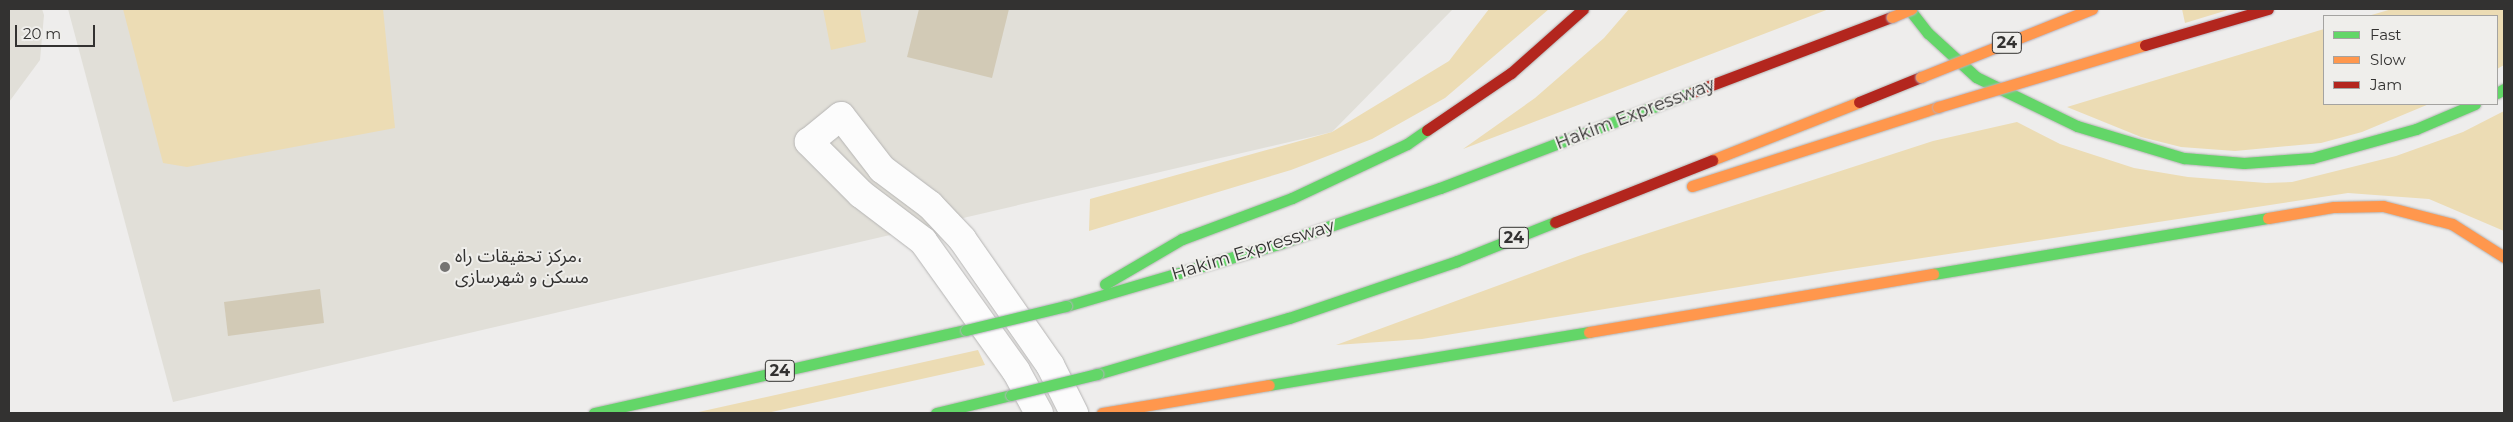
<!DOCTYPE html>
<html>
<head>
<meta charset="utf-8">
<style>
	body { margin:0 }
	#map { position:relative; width:2513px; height:422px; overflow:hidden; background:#eeedec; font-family:Montserrat,"Noto Sans Arabic",sans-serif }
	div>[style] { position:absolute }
	.built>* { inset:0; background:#e1dfd8 }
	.green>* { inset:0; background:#ecdcb4 }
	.building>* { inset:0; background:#d2cab6 }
	.roads { filter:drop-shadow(0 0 1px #b5b4b3) drop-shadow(0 0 1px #b5b4b3) }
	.street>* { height:28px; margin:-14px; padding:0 14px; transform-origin:14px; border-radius:14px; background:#fcfcfc }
	.fast>* { height:11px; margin:-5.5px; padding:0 5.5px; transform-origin:5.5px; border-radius:5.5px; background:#63d668 }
	.slow>* { height:11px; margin:-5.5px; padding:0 5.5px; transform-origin:5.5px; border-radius:5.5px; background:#ff974d }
	.jam>* { height:11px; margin:-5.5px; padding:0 5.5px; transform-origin:5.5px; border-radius:5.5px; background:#b3261e }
	.bridges { filter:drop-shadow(0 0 1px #b5b0bb) drop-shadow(0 0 1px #b5b0bb) }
	.fast-bridge>* { height:11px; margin:-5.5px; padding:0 5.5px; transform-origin:5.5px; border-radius:5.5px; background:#63d668 }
	.slow-bridge>* { height:11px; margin:-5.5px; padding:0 5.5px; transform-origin:5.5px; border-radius:5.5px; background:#ff974d }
	.jam-bridge>* { height:11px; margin:-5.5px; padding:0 5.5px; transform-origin:5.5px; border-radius:5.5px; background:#b3261e }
	.dots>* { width:14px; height:14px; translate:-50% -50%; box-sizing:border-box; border:2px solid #efeeeb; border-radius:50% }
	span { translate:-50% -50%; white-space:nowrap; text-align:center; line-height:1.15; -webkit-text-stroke:4px #efeeeb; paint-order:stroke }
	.shield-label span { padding:1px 4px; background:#efeeeb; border:1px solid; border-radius:4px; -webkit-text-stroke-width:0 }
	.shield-label { font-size:16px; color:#333231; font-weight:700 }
	.street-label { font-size:18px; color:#333231 }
	.poi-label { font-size:18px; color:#333231 }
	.left { translate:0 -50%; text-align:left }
	.frame { position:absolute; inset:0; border:10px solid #333231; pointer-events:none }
	.legend { position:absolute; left:2323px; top:15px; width:175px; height:90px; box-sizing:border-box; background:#efeeeb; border:1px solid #a4a3a1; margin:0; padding:6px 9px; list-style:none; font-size:15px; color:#333231 }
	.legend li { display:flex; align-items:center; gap:10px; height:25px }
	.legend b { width:25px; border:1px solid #a4a3a1 }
	.scale { position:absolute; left:15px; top:25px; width:80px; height:22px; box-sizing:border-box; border:2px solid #333231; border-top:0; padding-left:6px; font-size:15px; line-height:18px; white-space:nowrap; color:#333231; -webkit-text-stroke:4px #efeeeb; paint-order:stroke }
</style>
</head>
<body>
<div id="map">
	<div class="built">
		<div style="clip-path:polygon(9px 9px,42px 9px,44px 15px,40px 60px,9px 102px)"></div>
		<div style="clip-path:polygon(68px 9px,1453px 9px,1332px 132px,173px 402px)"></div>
	</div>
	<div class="green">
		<div style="clip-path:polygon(123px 9px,383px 9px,395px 128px,187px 167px,163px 163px)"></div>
		<div style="clip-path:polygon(823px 9px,860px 9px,866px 42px,831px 50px)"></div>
		<div style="clip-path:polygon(1489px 9px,1549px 9px,1445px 98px,1372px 139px,1291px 170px,1089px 231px,1090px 199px,1332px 132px,1449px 61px)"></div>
		<div style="clip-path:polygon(1629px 9px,1829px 9px,1463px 149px,1535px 98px,1604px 38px)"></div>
		<div style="clip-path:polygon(2182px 9px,2231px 9px,2185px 23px)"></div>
		<div style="clip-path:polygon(2392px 9px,2504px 9px,2504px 65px,2497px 69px,2497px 16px,2368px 16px)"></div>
		<div style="clip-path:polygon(2324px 29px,2324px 104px,2429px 104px,2362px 132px,2321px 143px,2235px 151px,2181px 147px,2141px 137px,2067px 107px)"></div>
		<div style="clip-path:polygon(2504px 111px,2504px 231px,2429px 199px,2348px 193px,1837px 271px,1422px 339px,1336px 345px,1581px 255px,1933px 141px,2017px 122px,2060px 144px,2134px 168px,2188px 177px,2266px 183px,2292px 182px,2396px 156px,2463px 132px)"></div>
		<div style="clip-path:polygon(978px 350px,985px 365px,767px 413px,694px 413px)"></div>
	</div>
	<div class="building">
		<div style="clip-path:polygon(919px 9px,1009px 9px,992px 78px,907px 57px)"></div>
		<div style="clip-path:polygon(320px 289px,324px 323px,228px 336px,224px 302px)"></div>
	</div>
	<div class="roads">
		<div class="street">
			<div style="left:1039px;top:413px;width:48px;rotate:-118.7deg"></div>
			<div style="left:1016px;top:371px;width:160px;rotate:-125.6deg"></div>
			<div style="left:923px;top:241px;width:78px;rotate:-142.8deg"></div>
			<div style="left:861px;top:194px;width:74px;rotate:-135deg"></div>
			<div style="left:809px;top:142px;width:41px;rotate:-39.1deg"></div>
			<div style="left:841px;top:116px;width:67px;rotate:52.3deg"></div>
			<div style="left:882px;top:169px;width:60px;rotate:36.9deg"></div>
			<div style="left:930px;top:205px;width:47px;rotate:46.7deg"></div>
			<div style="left:962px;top:239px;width:154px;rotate:55.1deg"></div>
			<div style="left:1050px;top:365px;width:54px;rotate:63.4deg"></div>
		</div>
		<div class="fast">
			<div style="left:1909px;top:9px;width:31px;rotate:52deg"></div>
			<div style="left:1928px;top:33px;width:65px;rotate:42.5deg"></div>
			<div style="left:1976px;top:77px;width:112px;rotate:25.9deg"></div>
			<div style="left:2077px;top:126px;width:112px;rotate:16.7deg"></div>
			<div style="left:2184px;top:158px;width:60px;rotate:4.8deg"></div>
			<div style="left:2244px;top:163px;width:68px;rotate:-4.2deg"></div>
			<div style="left:2312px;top:158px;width:108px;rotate:-15.6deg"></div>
			<div style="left:2416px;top:129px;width:64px;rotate:-23deg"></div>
			<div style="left:2497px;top:93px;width:8px;rotate:-30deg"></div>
			<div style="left:1933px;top:274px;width:340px;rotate:-9.5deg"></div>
			<div style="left:1105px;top:284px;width:89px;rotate:-30.3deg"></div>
			<div style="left:1182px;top:239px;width:117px;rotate:-20.4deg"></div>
			<div style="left:1292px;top:198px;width:127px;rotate:-25.2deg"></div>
			<div style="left:1407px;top:144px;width:24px;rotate:-35deg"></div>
			<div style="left:1066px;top:306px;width:224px;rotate:-16.3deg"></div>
			<div style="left:1281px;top:243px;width:168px;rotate:-19.1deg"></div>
			<div style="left:1440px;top:188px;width:271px;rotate:-20.8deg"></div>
			<div style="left:1097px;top:374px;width:200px;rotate:-16.3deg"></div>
			<div style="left:1289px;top:318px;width:177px;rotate:-18.7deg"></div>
			<div style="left:1457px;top:261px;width:105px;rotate:-21.7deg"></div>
			<div style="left:1269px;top:385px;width:324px;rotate:-9.4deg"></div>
			<div style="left:594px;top:413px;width:381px;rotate:-12.6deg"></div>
			<div style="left:936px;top:413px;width:77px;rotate:-13.5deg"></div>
		</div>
		<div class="slow">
			<div style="left:1712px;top:160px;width:158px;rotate:-21.5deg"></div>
			<div style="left:1692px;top:186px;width:258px;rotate:-17.8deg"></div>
			<div style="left:2268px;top:218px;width:67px;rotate:-9.5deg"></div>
			<div style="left:2334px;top:207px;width:49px;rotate:-1.2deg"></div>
			<div style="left:2383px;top:206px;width:71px;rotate:14.6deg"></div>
			<div style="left:2452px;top:224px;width:62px;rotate:32.4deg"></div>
			<div style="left:1589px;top:332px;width:349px;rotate:-9.6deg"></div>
			<div style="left:1102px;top:413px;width:169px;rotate:-9.5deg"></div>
		</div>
		<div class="jam">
			<div style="left:1693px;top:92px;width:213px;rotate:-20.7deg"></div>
			<div style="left:1859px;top:102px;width:67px;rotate:-22deg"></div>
			<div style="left:1427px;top:130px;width:102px;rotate:-34.2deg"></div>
			<div style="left:1511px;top:73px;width:96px;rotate:-41.6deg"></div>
			<div style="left:1555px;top:222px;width:169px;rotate:-21.5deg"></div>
		</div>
	</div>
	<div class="bridges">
		<div class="fast-bridge">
			<div style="left:966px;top:330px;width:103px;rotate:-13.5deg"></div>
			<div style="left:1011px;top:395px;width:89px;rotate:-13.7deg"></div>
		</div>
		<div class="slow-bridge">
			<div style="left:1892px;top:17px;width:21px;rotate:-23deg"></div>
			<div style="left:1921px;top:77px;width:184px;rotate:-21.7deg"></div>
			<div style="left:1938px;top:107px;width:216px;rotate:-16.7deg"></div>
		</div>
		<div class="jam-bridge">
			<div style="left:2145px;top:45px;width:128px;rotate:-16.3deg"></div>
		</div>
	</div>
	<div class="dots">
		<div style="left:445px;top:267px;background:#747372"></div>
	</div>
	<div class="shield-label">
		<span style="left:2007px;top:43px">24</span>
		<span style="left:1514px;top:238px">24</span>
		<span style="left:780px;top:371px">24</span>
	</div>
	<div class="street-label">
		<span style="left:1635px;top:114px;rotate:-21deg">Hakim Expressway</span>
		<span style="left:1253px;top:250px;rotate:-17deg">Hakim Expressway</span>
	</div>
	<div class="poi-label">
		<span class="left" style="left:455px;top:267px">مرکز تحقیقات راه،<br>مسکن و شهرسازی</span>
	</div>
	<div class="frame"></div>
	<ul class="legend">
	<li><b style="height:6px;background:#63d668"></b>Fast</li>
	<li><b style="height:6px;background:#ff974d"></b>Slow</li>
	<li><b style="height:6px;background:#b3261e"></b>Jam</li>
	</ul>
	<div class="scale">20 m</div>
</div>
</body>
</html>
